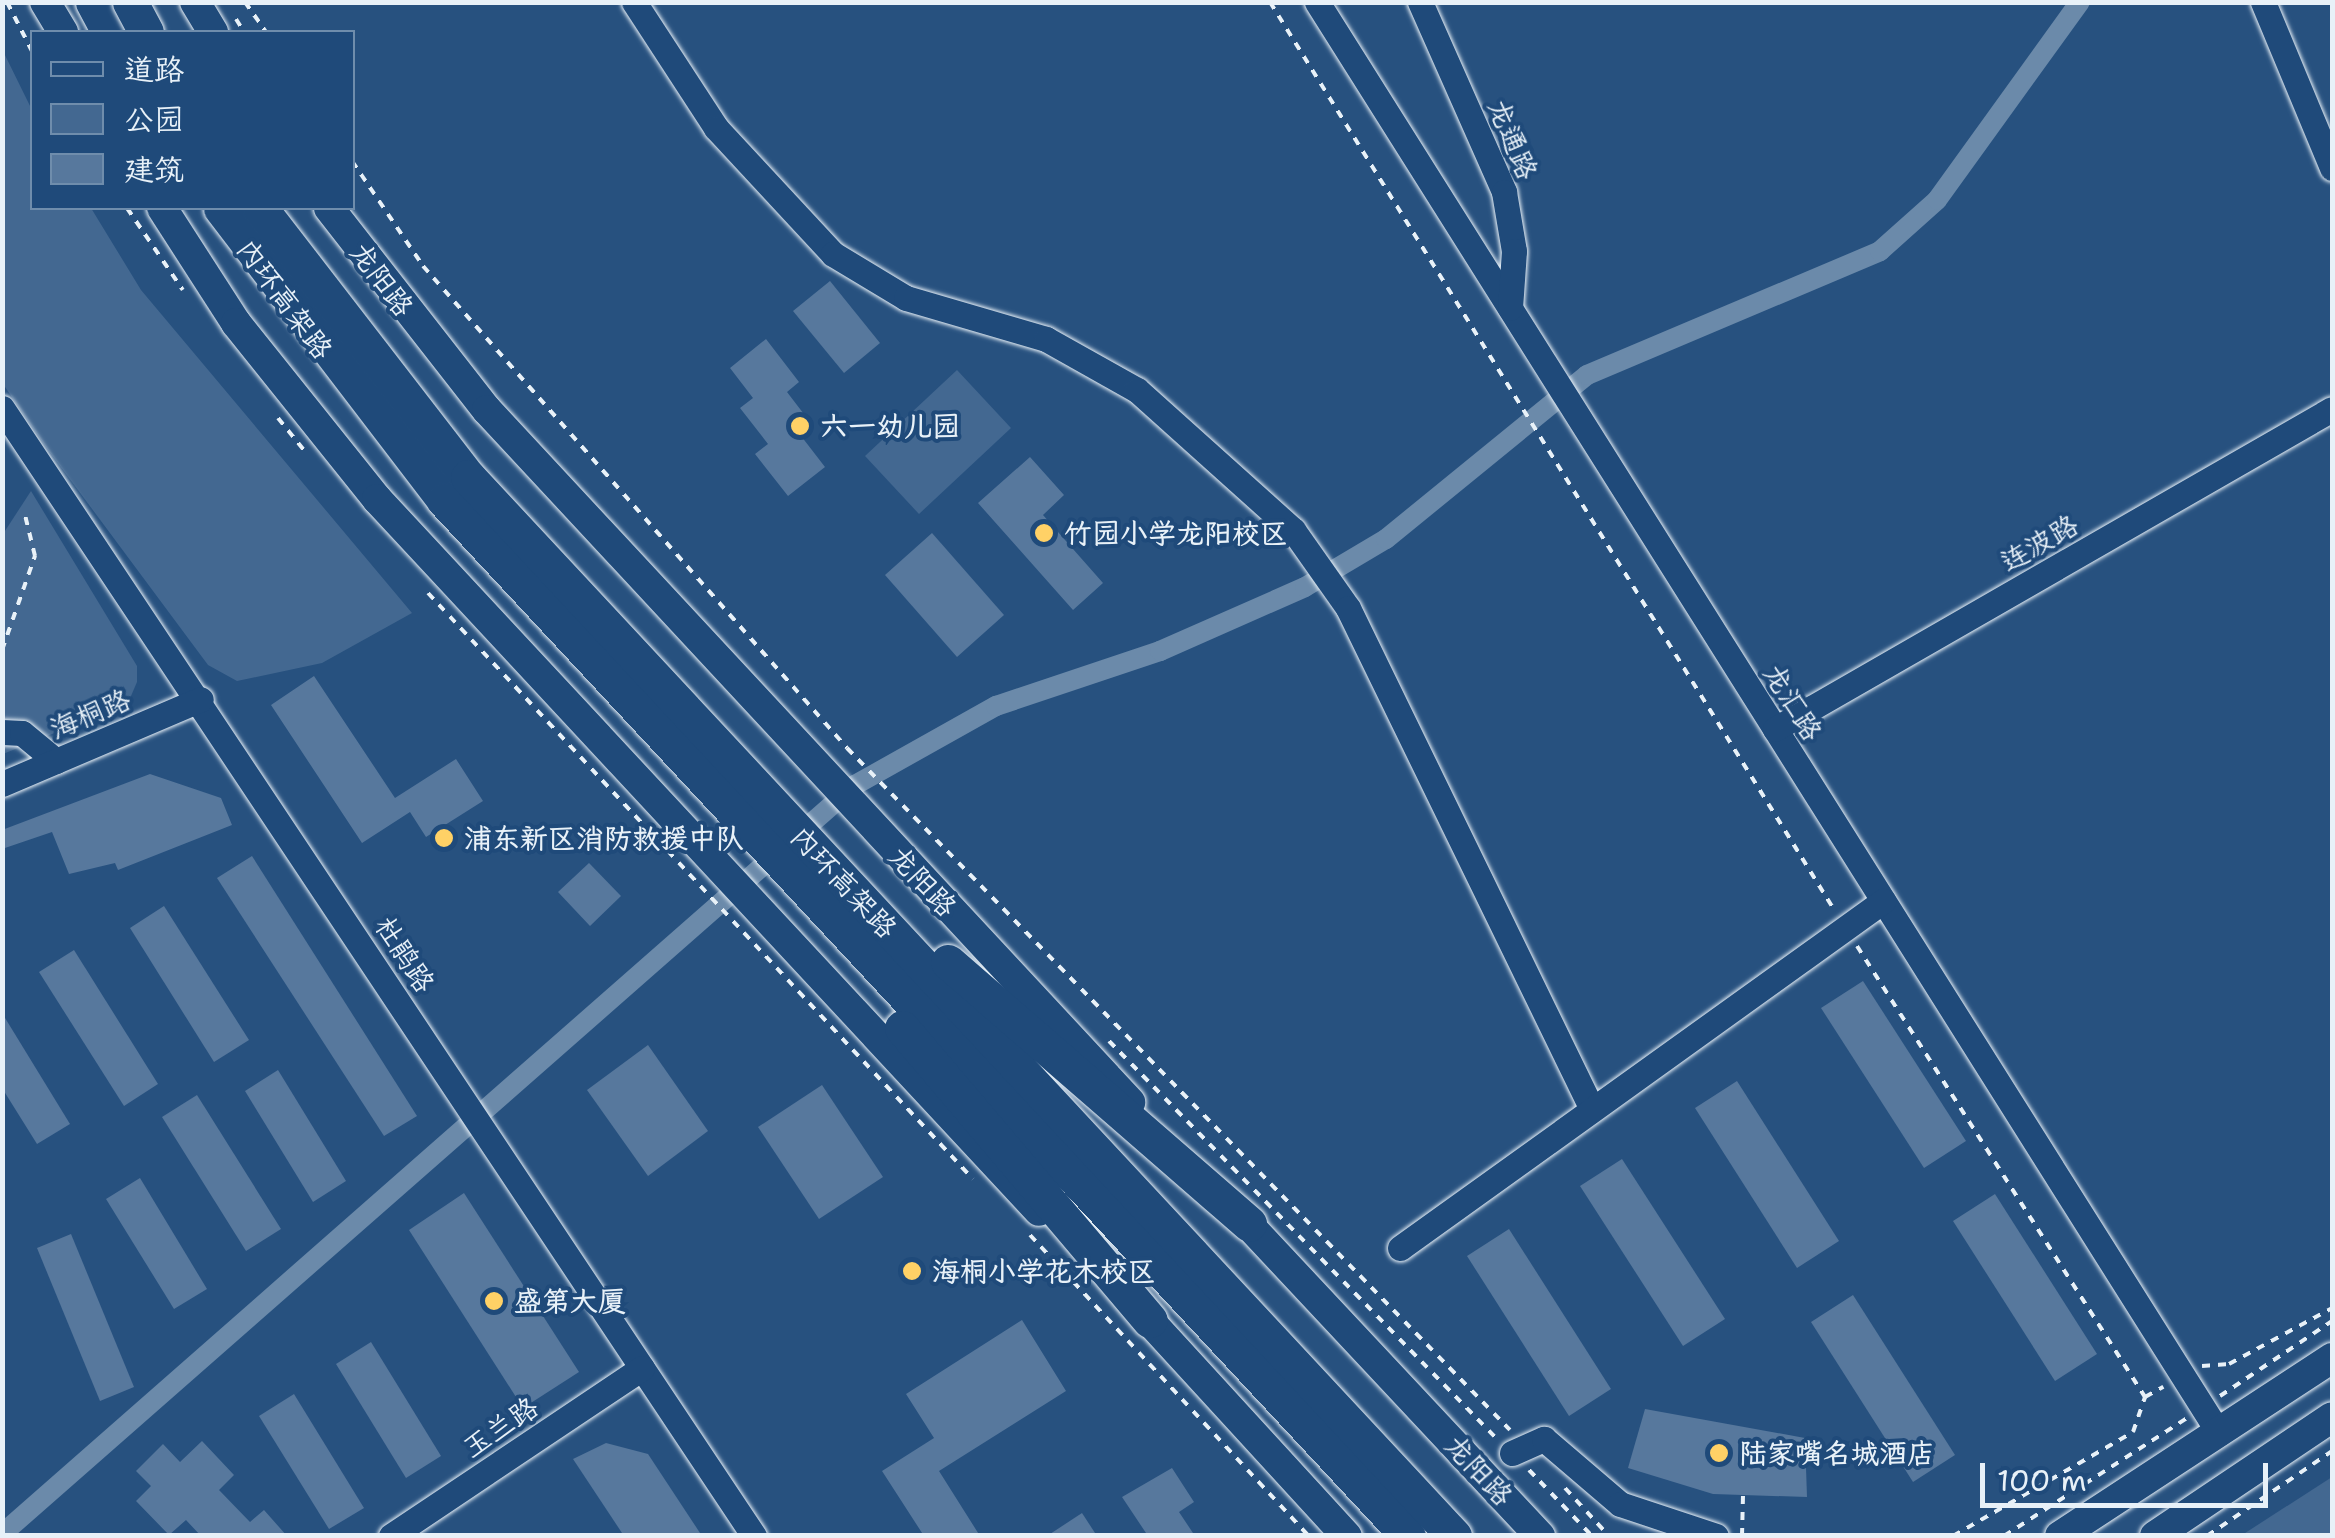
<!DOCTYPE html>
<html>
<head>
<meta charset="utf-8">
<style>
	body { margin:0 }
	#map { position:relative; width:2335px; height:1538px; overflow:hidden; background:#27517f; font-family:"Shantell Sans","LXGW WenKai TC",sans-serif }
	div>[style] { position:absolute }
	.green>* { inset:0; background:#436891 }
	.canal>* { height:20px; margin:-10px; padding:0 10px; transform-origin:10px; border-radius:10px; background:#6b8aaa }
	.building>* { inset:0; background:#57789d }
	.path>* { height:4px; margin-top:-2px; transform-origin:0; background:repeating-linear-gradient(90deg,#e8f1f8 0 8px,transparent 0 16px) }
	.roads { filter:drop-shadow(0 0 2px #e8f1f8) drop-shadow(0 0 2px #e8f1f8) }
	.minor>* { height:25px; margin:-12.5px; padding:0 12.5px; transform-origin:12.5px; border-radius:12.5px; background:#1f4a7a }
	.major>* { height:30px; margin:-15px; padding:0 15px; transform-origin:15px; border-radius:15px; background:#1f4a7a }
	.highway>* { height:35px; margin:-17.5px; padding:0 17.5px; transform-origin:17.5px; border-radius:17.5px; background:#1f4a7a }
	.bridges { filter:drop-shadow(0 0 2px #e8f1f8) drop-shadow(0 0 2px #e8f1f8) }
	.highway-bridge>* { height:35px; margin:-17.5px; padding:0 17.5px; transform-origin:17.5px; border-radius:17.5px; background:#1f4a7a }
	.dots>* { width:28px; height:28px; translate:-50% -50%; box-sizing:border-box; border:5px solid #1f4a7a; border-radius:50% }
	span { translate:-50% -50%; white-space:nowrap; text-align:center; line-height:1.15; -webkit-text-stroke:8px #1f4a7a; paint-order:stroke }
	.street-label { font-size:28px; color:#e8f1f8 }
	.poi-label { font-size:28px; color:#e8f1f8; font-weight:700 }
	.left { translate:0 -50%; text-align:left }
	.frame { position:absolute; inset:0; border:5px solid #e8f1f8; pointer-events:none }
	.legend { position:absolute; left:30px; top:30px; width:325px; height:180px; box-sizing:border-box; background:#1f4a7a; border:2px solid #6f8dac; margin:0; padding:12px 18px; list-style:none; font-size:30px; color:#e8f1f8 }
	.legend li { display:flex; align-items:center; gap:20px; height:50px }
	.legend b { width:50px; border:2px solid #6f8dac }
	.scale { position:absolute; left:1980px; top:1463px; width:288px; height:45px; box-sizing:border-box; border:5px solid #e8f1f8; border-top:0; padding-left:12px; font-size:30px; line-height:35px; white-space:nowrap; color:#e8f1f8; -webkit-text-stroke:8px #1f4a7a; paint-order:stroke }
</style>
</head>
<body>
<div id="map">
	<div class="green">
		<div style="clip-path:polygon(2px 49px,32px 110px,32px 208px,91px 208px,141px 290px,412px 613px,322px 663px,237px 681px,208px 665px,46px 447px,3px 384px)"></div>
		<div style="clip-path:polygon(957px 370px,1011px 428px,919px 514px,865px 456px)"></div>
		<div style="clip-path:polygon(31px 491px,137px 666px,137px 682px,128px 703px,3px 754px,3px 534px)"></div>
		<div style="clip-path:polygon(2332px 1477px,2332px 1535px,2242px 1535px)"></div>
	</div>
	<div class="canal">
		<div style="left:2px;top:1534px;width:1135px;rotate:-41.29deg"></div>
		<div style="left:855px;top:785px;width:162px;rotate:-29.3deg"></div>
		<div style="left:996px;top:706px;width:173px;rotate:-18.5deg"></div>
		<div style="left:1160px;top:651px;width:158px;rotate:-23.8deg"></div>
		<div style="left:1305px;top:587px;width:94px;rotate:-30.7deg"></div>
		<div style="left:1386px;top:539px;width:259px;rotate:-39.2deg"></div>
		<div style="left:1587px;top:375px;width:318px;rotate:-22.9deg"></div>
		<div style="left:1880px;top:251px;width:76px;rotate:-41.8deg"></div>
		<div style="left:1937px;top:200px;width:244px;rotate:-54.2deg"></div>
	</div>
	<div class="building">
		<div style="clip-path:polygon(830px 281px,880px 343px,844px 373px,793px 311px)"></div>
		<div style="clip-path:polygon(766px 339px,799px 382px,787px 392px,810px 422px,798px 432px,825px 467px,788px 496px,755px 454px,768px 444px,740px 408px,753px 398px,730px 368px)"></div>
		<div style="clip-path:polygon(1030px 457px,1064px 495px,1043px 515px,1103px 583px,1073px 610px,978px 503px)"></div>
		<div style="clip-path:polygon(932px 533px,1004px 615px,957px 657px,885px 575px)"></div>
		<div style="clip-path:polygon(314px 676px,395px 798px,456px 759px,483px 801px,426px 837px,410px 812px,362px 843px,271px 705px)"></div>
		<div style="clip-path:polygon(150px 774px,221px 798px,232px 825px,118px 870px,115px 863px,69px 874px,52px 832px,2px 849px,2px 830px)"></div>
		<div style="clip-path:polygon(252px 856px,417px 1116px,384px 1136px,217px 878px)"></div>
		<div style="clip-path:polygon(589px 863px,621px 896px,590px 926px,558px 892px)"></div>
		<div style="clip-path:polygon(164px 906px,249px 1040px,214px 1062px,130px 928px)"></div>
		<div style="clip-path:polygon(74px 950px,158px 1084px,124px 1106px,39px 972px)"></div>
		<div style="clip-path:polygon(1863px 981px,1966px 1141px,1924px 1168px,1821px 1008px)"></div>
		<div style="clip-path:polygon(2px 1013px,70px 1124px,37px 1144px,2px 1088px)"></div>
		<div style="clip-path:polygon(648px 1045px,708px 1131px,648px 1176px,587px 1090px)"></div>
		<div style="clip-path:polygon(278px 1070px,346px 1181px,313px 1202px,245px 1091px)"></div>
		<div style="clip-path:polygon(1737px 1081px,1839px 1241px,1797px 1268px,1695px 1108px)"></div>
		<div style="clip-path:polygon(822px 1085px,883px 1177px,819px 1219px,758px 1127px)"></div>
		<div style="clip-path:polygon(197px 1095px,281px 1229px,246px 1251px,162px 1117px)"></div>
		<div style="clip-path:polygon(1622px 1159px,1725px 1319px,1683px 1346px,1580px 1186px)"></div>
		<div style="clip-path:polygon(140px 1178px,207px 1289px,174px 1309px,106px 1199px)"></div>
		<div style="clip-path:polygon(464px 1193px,579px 1372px,523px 1408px,409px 1230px)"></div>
		<div style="clip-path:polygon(1995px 1194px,2097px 1354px,2055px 1381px,1953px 1221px)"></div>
		<div style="clip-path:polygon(1509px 1229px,1611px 1389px,1569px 1416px,1467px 1256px)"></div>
		<div style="clip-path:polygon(71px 1234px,134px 1387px,100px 1401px,37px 1248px)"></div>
		<div style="clip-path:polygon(1853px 1295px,1955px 1455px,1913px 1482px,1811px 1322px)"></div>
		<div style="clip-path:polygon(1022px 1320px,1066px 1391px,939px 1471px,980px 1536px,924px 1536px,882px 1471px,934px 1438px,906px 1394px)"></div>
		<div style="clip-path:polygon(371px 1342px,441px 1456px,406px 1478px,336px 1364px)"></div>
		<div style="clip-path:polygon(294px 1394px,364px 1508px,329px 1529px,259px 1416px)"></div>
		<div style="clip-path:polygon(1645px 1409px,1805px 1438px,1807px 1497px,1713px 1494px,1628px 1468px)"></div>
		<div style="clip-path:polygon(202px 1441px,234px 1475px,219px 1490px,250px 1522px,264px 1510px,287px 1536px,201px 1536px,186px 1520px,169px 1535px,136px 1501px,151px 1486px,136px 1471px,163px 1444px,180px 1462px)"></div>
		<div style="clip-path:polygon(606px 1443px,648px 1454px,702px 1536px,624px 1536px,573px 1459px)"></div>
		<div style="clip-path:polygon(1172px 1468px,1194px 1502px,1179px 1512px,1195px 1536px,1148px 1536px,1122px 1497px)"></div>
		<div style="clip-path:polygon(1082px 1513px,1097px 1536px,1047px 1536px)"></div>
	</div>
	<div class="path">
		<div style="left:7px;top:2px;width:55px;rotate:63deg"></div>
		<div style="left:245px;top:2px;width:37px;rotate:55deg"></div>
		<div style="left:1270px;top:2px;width:1067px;rotate:58.14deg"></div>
		<div style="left:236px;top:19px;width:15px;rotate:58deg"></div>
		<div style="left:352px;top:161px;width:127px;rotate:55.9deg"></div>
		<div style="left:423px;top:266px;width:642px;rotate:48.66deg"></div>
		<div style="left:847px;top:748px;width:951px;rotate:45.81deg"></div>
		<div style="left:127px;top:208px;width:99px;rotate:55.7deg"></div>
		<div style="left:278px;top:418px;width:46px;rotate:51.1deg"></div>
		<div style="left:428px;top:593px;width:800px;rotate:47.08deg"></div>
		<div style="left:2px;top:650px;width:100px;rotate:-70.7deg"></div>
		<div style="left:35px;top:556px;width:42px;rotate:-103.7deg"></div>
		<div style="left:1857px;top:946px;width:535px;rotate:57.44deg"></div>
		<div style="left:1109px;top:1041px;width:556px;rotate:45.73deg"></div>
		<div style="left:1030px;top:1235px;width:410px;rotate:47.2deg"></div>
		<div style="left:2332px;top:1298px;width:7px;rotate:90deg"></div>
		<div style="left:2202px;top:1366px;width:27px;rotate:-4deg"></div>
		<div style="left:2229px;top:1364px;width:117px;rotate:-28.5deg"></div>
		<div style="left:2220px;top:1396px;width:135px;rotate:-33.8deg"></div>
		<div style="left:1529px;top:1470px;width:91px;rotate:46.3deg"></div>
		<div style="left:1565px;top:1488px;width:65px;rotate:47.5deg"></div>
		<div style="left:1742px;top:1536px;width:41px;rotate:-88.6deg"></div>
		<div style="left:1953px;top:1536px;width:208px;rotate:-30deg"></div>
		<div style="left:2133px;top:1432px;width:37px;rotate:-71deg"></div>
		<div style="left:2145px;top:1397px;width:21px;rotate:-29deg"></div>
		<div style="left:2004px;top:1536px;width:218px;rotate:-32.8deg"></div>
		<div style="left:2207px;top:1536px;width:151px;rotate:-34.2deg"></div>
	</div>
	<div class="roads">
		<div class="minor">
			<div style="left:634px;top:2px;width:150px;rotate:56.9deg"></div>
			<div style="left:716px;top:128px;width:172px;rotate:47.1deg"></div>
			<div style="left:833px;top:254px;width:85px;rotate:31.1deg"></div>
			<div style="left:906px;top:298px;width:146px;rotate:16.3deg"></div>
			<div style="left:1046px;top:339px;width:104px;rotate:29.3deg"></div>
			<div style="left:1137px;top:390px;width:210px;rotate:41.9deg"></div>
			<div style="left:1293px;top:530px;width:95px;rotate:54.8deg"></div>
			<div style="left:1348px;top:608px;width:553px;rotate:64.04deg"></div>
			<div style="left:1317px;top:2px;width:1692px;rotate:57.78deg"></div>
			<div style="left:1420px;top:2px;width:208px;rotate:66.1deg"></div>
			<div style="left:1504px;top:192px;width:60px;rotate:80.4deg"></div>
			<div style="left:1514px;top:251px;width:57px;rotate:94deg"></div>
			<div style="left:2263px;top:2px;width:180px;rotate:67.4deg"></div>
			<div style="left:2px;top:408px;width:1356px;rotate:56.31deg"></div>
			<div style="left:1775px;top:729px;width:642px;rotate:-29.88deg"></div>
			<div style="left:2px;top:732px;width:20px;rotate:3deg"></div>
			<div style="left:22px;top:733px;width:44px;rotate:39.5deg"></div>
			<div style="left:2px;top:784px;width:216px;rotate:-23.1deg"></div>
			<div style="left:1400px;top:1248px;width:595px;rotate:-35.69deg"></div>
			<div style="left:1512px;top:1453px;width:35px;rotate:-24deg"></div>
			<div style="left:1544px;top:1439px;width:100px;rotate:40.5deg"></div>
			<div style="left:1620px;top:1504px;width:101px;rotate:18.4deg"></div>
			<div style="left:391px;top:1536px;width:302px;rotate:-33.8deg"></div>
		</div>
		<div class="major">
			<div style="left:45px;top:2px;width:35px;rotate:59deg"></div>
			<div style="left:195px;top:2px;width:35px;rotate:59deg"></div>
			<div style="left:162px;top:208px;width:137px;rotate:57.2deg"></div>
			<div style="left:236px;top:323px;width:226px;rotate:51.3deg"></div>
			<div style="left:377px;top:499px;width:972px;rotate:47.08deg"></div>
			<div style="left:329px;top:208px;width:256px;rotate:52deg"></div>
			<div style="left:487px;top:410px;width:945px;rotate:47.1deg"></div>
			<div style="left:1232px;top:1207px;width:451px;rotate:46.9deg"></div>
			<div style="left:1136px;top:1306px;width:312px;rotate:47.5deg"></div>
			<div style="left:2060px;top:1536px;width:325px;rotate:-33.2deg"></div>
			<div style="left:2155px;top:1536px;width:213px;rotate:-33.9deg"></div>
		</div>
		<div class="highway">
			<div style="left:93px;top:2px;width:34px;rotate:62deg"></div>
			<div style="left:221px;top:208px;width:367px;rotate:52.6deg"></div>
			<div style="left:444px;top:500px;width:1415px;rotate:47.06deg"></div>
			<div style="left:260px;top:208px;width:340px;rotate:52.3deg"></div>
			<div style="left:468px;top:477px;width:1447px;rotate:47.04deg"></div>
			<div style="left:948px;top:962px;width:399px;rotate:41deg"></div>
			<div style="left:902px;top:1028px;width:383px;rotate:49.7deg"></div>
		</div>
	</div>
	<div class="bridges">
		<div class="highway-bridge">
			<div style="left:130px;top:2px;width:34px;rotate:62deg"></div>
		</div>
	</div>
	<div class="dots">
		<div style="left:800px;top:426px;background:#ffd166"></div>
		<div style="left:1044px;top:533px;background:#ffd166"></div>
		<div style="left:444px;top:838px;background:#ffd166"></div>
		<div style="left:912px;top:1271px;background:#ffd166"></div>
		<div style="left:494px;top:1301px;background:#ffd166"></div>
		<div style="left:1719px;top:1453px;background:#ffd166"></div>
	</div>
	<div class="street-label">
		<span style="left:1513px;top:139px;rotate:67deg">龙通路</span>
		<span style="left:382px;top:279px;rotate:53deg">龙阳路</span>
		<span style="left:285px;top:299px;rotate:54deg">内环高架路</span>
		<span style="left:2039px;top:543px;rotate:-30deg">连波路</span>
		<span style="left:1793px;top:702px;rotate:58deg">龙汇路</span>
		<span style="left:90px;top:714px;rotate:-23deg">海桐路</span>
		<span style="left:923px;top:881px;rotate:47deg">龙阳路</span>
		<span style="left:844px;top:882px;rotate:47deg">内环高架路</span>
		<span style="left:405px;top:954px;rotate:57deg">杜鹃路</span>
		<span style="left:500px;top:1427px;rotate:-34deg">玉兰路</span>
		<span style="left:1479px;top:1470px;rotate:47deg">龙阳路</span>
	</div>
	<div class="poi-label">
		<span class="left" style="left:820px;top:426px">六一幼儿园</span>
		<span class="left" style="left:1064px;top:533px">竹园小学龙阳校区</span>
		<span class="left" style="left:464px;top:838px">浦东新区消防救援中队</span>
		<span class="left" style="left:932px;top:1271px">海桐小学花木校区</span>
		<span class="left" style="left:514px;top:1301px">盛第大厦</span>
		<span class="left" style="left:1739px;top:1453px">陆家嘴名城酒店</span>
	</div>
	<div class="frame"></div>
	<ul class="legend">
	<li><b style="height:12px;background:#1f4a7a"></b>道路</li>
	<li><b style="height:28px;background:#436891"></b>公园</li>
	<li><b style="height:28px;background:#57789d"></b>建筑</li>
	</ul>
	<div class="scale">100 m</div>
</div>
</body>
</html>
